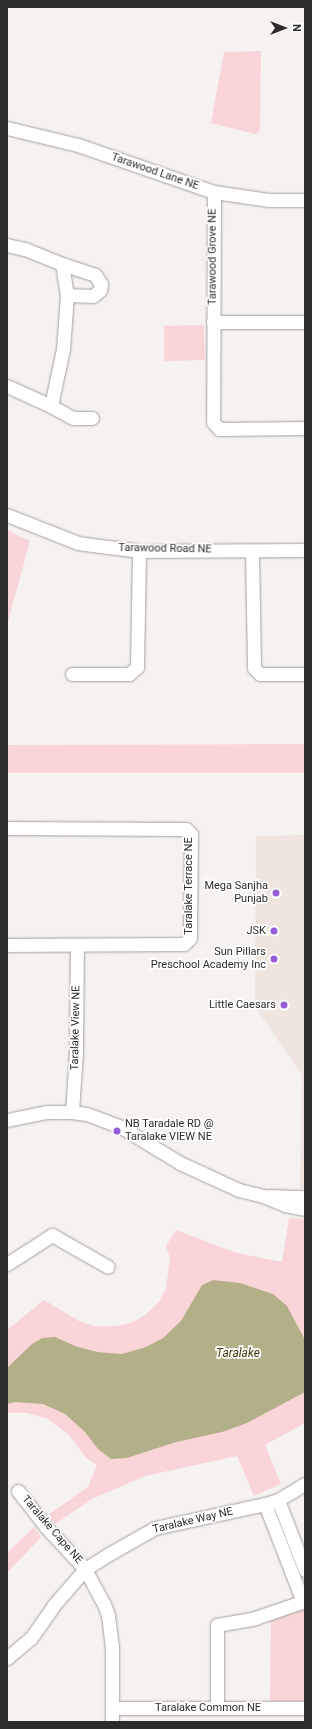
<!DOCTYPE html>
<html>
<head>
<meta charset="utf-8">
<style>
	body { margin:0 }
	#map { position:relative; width:312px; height:1729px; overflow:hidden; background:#f6f2f0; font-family:Roboto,sans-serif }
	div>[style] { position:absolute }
	.built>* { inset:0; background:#efe5de }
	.green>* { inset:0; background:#fad5d8 }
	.water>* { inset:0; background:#b3af88 }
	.roads { filter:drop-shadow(0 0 1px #a3a09d) drop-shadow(0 0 1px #a3a09d) }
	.minor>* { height:13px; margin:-6.5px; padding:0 6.5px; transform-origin:6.5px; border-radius:6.5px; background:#fff }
	.dots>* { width:11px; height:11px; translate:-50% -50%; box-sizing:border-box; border:2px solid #fff; border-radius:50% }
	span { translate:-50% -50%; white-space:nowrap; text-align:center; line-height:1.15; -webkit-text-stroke:3.5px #fff; paint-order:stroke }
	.street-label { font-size:11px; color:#2e2c2b }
	.poi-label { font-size:11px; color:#2e2c2b }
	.right { translate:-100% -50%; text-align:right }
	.left { translate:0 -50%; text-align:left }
	.water-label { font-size:12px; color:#3e3907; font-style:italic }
	.frame { position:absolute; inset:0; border:8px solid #2e2c2b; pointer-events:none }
	.north { position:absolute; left:264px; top:8px; width:40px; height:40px; -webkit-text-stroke:3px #fff; paint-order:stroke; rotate:90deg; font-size:11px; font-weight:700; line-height:16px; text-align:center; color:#2e2c2b }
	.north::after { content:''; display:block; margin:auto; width:14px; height:18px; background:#2e2c2b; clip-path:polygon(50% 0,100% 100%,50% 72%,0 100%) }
</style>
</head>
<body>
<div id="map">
	<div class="built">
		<div style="clip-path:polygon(305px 835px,305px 1189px,300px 1189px,302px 1075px,255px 1007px,256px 836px)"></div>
	</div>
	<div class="green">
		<div style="clip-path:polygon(261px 51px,260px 131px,255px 134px,211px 123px,224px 52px)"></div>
		<div style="clip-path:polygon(204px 325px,205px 360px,164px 361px,164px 326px)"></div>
		<div style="clip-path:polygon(7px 530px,30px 541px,7px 625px)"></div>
		<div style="clip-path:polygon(305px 744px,305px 773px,7px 773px,7px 745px)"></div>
		<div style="clip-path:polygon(289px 1218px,305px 1219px,305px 1423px,265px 1445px,281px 1484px,254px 1496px,237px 1456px,145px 1476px,92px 1499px,55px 1524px,48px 1515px,88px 1487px,97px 1465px,86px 1458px,69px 1435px,48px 1419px,27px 1413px,7px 1413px,7px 1330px,44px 1300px,79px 1321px,94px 1326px,119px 1326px,133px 1322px,145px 1315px,159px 1302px,166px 1288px,170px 1258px,166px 1246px,176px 1230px,237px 1253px,282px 1262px)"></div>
		<div style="clip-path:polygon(34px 1527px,41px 1537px,7px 1573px,7px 1553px)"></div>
		<div style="clip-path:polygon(305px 1608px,305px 1701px,270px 1701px,271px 1620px)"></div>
	</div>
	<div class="water">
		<div style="clip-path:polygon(213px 1280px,240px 1283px,273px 1294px,287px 1306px,305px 1340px,305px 1392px,247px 1423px,222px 1432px,176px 1442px,127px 1458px,111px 1459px,98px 1449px,85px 1432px,65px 1414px,43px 1404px,15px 1402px,7px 1404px,7px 1368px,32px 1344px,42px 1338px,55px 1337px,75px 1346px,97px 1352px,122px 1354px,146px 1347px,163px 1338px,181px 1321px,202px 1285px)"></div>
	</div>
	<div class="roads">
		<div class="minor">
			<div style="left:7px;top:128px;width:73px;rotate:13.5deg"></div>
			<div style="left:78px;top:145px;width:144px;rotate:19.1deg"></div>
			<div style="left:214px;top:192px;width:56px;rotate:8.3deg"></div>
			<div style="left:269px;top:200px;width:36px"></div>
			<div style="left:214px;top:192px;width:230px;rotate:90.2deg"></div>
			<div style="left:213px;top:422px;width:9px;rotate:49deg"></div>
			<div style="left:219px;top:429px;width:86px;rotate:-0.7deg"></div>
			<div style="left:7px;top:245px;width:18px;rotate:13deg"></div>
			<div style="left:25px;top:249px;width:40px;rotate:22deg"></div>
			<div style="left:62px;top:264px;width:31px;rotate:81deg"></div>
			<div style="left:67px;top:295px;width:54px;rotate:94.2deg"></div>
			<div style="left:63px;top:349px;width:58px;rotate:101.9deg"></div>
			<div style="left:51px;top:406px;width:48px;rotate:-155.6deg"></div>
			<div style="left:62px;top:264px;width:35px;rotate:18deg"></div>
			<div style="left:95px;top:275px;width:11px;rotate:56deg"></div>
			<div style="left:101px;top:284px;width:6px;rotate:99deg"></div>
			<div style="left:100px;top:290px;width:9px;rotate:139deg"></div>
			<div style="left:93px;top:296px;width:26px;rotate:-178deg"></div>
			<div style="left:213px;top:322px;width:92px"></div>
			<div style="left:51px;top:406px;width:25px;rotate:29deg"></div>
			<div style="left:73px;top:418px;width:19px"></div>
			<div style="left:7px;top:515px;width:76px;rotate:21.5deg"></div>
			<div style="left:78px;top:543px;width:30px;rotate:8deg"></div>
			<div style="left:108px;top:547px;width:31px;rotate:7deg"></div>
			<div style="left:139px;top:551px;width:166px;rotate:-0.3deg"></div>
			<div style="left:252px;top:551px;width:117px;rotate:89deg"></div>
			<div style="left:254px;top:668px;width:8px;rotate:45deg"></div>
			<div style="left:260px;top:674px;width:45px"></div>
			<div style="left:72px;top:674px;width:57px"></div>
			<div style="left:129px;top:674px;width:11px;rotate:-41deg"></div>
			<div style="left:137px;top:667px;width:116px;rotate:-89deg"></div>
			<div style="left:7px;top:828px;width:179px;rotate:0.3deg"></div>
			<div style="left:186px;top:829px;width:7px;rotate:45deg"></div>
			<div style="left:191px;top:834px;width:104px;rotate:90.6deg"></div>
			<div style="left:190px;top:938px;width:8px;rotate:135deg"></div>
			<div style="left:184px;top:944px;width:177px;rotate:179.7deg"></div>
			<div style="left:72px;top:1112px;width:60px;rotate:-86.2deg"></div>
			<div style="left:76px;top:1052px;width:107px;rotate:-89.5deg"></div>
			<div style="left:7px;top:1120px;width:41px;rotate:-11.3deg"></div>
			<div style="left:47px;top:1112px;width:25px"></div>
			<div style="left:72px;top:1112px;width:15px;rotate:8deg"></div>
			<div style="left:87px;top:1114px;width:34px;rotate:21deg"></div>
			<div style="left:119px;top:1126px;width:71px;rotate:31.2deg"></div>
			<div style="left:180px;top:1163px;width:65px;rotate:24.6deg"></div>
			<div style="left:239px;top:1190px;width:25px;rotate:14deg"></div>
			<div style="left:263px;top:1196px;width:24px;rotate:22deg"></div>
			<div style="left:285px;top:1205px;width:20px;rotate:11deg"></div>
			<div style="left:269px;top:1196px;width:36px;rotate:2deg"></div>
			<div style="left:7px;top:1264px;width:54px;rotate:-32.8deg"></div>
			<div style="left:52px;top:1235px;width:64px;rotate:29.7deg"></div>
			<div style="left:18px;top:1491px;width:46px;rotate:52.1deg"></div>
			<div style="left:46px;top:1527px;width:57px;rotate:47.1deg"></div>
			<div style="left:85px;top:1569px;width:40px;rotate:62deg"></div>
			<div style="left:104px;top:1604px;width:12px;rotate:70deg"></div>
			<div style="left:108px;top:1615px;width:31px;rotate:83deg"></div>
			<div style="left:112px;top:1646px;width:76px;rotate:90deg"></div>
			<div style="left:278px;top:1500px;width:75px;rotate:68.9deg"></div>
			<div style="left:265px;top:1504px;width:105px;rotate:68.8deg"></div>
			<div style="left:7px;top:1658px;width:31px;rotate:-40deg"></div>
			<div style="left:31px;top:1638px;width:39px;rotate:-55deg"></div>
			<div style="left:53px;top:1606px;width:49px;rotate:-49.1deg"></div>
			<div style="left:85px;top:1569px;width:28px;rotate:-32deg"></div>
			<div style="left:109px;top:1554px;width:53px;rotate:-29.5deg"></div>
			<div style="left:155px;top:1528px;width:113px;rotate:-12.3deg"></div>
			<div style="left:265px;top:1504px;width:14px;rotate:-17deg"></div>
			<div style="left:278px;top:1500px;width:31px;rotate:-31deg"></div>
			<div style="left:217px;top:1707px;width:82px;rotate:-90deg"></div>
			<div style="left:217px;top:1625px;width:39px;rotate:-10deg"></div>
			<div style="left:255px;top:1618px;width:53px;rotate:-18.8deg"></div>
			<div style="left:112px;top:1708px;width:193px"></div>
		</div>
	</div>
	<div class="dots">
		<div style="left:276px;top:893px;background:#965ed6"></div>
		<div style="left:274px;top:931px;background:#965ed6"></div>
		<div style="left:274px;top:959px;background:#965ed6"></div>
		<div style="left:284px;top:1005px;background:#965ed6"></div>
		<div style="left:117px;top:1131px;background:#965ed6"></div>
	</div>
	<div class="street-label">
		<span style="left:155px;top:172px;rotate:19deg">Tarawood Lane NE</span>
		<span style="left:213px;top:257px;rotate:-90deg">Tarawood Grove NE</span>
		<span style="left:165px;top:549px;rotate:1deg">Tarawood Road NE</span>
		<span style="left:189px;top:886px;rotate:-90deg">Taralake Terrace NE</span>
		<span style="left:76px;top:1028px;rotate:-89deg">Taralake View NE</span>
		<span style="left:193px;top:1521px;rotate:-13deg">Taralake Way NE</span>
		<span style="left:52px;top:1530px;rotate:49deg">Taralake Cape NE</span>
		<span style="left:208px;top:1708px">Taralake Common NE</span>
	</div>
	<div class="poi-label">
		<span class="right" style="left:268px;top:893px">Mega Sanjha<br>Punjab</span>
		<span class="right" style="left:266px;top:931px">JSK</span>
		<span class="right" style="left:266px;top:959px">Sun Pillars<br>Preschool Academy Inc</span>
		<span class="right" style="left:276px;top:1005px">Little Caesars</span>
		<span class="left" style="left:125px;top:1131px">NB Taradale RD @<br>Taralake VIEW NE</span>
	</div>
	<div class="water-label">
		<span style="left:238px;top:1354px">Taralake</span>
	</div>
	<div class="frame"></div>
	<div class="north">N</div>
</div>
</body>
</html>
